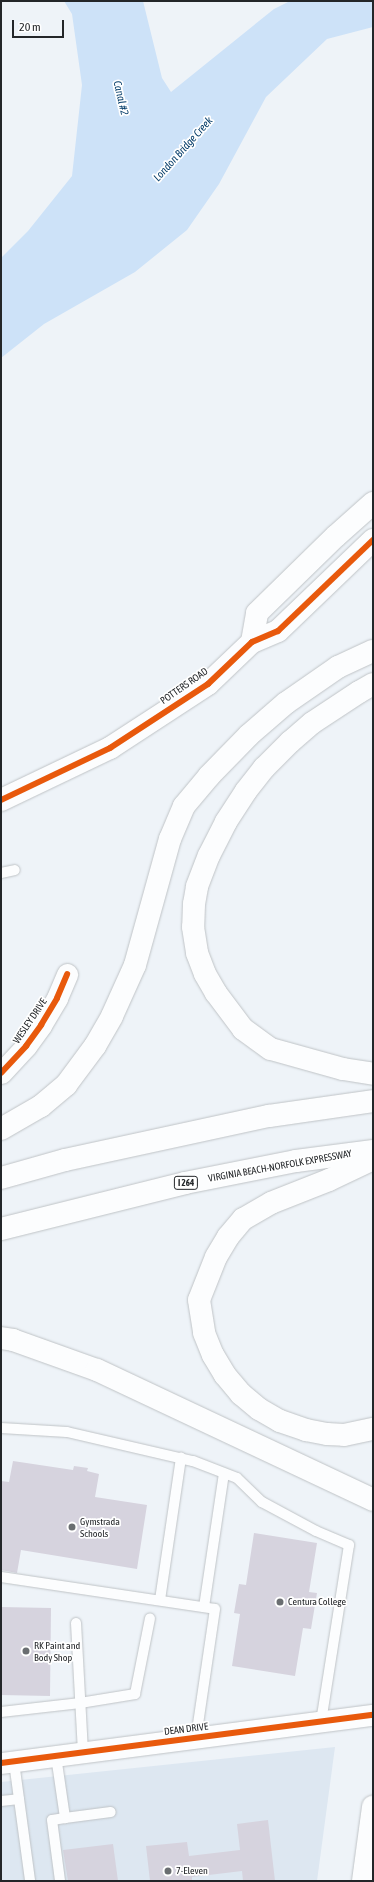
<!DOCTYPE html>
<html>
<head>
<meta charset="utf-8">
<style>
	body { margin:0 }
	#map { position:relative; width:374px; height:1882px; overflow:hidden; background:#eef3f8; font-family:"Asap Condensed",sans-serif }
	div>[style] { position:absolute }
	.built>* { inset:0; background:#dde7f1 }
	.water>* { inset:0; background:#cde2f8 }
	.building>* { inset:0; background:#d6d3de }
	.roads { filter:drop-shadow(0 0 1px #bfc3c6) drop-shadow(0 0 1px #bfc3c6) }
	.service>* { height:10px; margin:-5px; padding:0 5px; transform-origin:5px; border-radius:5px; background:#fcfdfe }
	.minor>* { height:21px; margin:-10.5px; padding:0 10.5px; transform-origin:10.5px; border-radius:10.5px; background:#fcfdfe }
	.tertiary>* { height:22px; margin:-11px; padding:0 11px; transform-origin:11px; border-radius:11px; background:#fcfdfe }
	.secondary>* { height:22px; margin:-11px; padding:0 11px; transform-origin:11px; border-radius:11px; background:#fcfdfe }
	.motorway>* { height:22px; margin:-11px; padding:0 11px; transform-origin:11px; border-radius:11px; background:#fcfdfe }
	.cycleway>* { height:6px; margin:-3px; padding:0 3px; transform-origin:3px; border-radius:3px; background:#e8590c }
	.dots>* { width:11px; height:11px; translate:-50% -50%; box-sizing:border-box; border:2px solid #fff; border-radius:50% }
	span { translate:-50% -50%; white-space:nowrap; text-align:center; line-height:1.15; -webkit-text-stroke:3.5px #fff; paint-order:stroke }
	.shield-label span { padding:1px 3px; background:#fff; border:1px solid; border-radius:3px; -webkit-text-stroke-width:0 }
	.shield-label { font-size:9px; color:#232629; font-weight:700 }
	.street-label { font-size:10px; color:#232629 }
	.poi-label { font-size:10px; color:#232629 }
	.left { translate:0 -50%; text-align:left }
	.water-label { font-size:11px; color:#083f6b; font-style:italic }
	.frame { position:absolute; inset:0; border:2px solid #232629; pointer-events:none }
	.scale { position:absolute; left:12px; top:20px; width:52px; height:18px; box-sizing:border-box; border:2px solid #232629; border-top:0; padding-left:5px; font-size:12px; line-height:14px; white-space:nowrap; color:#232629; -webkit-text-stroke:3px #fff; paint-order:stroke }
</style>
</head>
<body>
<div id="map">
	<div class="built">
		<div style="clip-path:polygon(335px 1747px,317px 1881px,1px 1881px,1px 1782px)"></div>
	</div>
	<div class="water">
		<div style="clip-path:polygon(64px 1px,143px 1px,162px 78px,171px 92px,274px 9px,290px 1px,373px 1px,373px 27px,327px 39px,266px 97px,219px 184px,187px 230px,135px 272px,44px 324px,1px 358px,1px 258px,28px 231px,72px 176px,82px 85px,72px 14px)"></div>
	</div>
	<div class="building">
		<div style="clip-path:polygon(13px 1461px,73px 1470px,74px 1466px,88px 1468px,87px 1471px,99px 1474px,95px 1497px,147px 1505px,137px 1569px,21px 1550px,17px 1573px,1px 1570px,1px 1481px,9px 1482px)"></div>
		<div style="clip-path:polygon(254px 1533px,317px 1543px,309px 1592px,317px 1593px,311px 1629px,303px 1628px,295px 1676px,232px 1666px,240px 1614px,234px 1613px,239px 1584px,246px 1585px)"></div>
		<div style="clip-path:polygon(1px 1607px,51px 1608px,50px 1696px,1px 1695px)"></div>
		<div style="clip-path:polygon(268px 1820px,275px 1881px,243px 1881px,242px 1871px,192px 1877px,192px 1881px,150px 1881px,146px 1846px,187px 1842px,189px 1856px,240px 1850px,237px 1824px)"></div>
		<div style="clip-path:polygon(113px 1844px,118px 1881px,68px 1881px,63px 1850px)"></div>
	</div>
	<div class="roads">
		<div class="service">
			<div style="left:1px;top:873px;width:14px;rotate:-12deg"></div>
			<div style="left:1px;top:1428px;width:66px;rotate:3.5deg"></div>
			<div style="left:67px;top:1432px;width:129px;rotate:13deg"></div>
			<div style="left:193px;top:1461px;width:47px;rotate:21.1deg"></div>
			<div style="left:237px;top:1478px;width:35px;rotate:44deg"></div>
			<div style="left:262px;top:1502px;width:61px;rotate:28.2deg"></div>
			<div style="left:316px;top:1531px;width:36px;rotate:23deg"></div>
			<div style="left:349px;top:1545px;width:179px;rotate:99deg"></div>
			<div style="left:1px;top:1577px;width:216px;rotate:8.5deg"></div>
			<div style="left:215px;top:1609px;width:130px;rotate:98.4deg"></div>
			<div style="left:160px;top:1600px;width:144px;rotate:-81.6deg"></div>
			<div style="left:204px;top:1607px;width:135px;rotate:-81.5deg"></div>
			<div style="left:76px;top:1623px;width:130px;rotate:86.9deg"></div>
			<div style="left:1px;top:1712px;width:80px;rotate:-6.5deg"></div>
			<div style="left:80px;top:1703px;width:56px;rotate:-9.3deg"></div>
			<div style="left:135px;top:1694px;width:77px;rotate:-78.8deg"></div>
			<div style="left:56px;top:1756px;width:63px;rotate:81.7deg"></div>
			<div style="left:65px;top:1818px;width:13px;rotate:171deg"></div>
			<div style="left:52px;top:1820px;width:62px;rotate:82.5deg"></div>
			<div style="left:14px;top:1762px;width:120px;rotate:82.3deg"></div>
			<div style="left:1px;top:1801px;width:18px;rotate:-6deg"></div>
			<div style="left:65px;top:1818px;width:46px;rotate:-7.4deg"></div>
		</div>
		<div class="minor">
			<div style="left:1px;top:1073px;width:37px;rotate:-47deg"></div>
			<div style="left:26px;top:1046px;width:26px;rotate:-54deg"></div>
			<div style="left:41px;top:1025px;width:31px;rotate:-59deg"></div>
			<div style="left:57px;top:998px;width:26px;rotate:-67deg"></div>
			<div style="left:1px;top:1763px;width:375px;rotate:-7.4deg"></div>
		</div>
		<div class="tertiary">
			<div style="left:252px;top:642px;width:29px;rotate:-80deg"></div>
			<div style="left:257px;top:613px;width:110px;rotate:-44.3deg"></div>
			<div style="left:336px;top:536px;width:50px;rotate:-41.7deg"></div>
			<div style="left:1px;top:800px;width:121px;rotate:-25.5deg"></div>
			<div style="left:110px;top:748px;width:117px;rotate:-33.1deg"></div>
			<div style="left:208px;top:684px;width:61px;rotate:-43.7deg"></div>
			<div style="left:252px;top:642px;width:28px;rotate:-23deg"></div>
			<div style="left:278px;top:631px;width:132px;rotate:-43.8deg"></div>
		</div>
		<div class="secondary">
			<div style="left:363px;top:1881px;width:75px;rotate:-82.3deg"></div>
		</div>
		<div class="motorway">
			<div style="left:373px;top:684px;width:16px;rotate:150deg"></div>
			<div style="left:359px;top:692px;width:56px;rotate:146.6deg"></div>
			<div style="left:312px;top:723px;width:29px;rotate:139deg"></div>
			<div style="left:290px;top:742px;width:37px;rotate:135deg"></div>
			<div style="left:264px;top:768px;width:29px;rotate:128deg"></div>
			<div style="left:246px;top:791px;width:37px;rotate:123deg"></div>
			<div style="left:226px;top:822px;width:37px;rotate:117deg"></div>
			<div style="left:209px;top:855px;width:34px;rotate:111deg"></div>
			<div style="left:197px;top:887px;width:17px;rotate:100deg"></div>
			<div style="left:194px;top:904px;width:23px;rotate:92deg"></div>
			<div style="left:193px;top:927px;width:26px;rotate:81deg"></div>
			<div style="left:197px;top:953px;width:22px;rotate:69deg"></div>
			<div style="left:205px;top:974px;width:22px;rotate:60deg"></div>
			<div style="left:216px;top:993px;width:45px;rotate:53.1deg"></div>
			<div style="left:243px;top:1029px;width:34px;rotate:36deg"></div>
			<div style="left:271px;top:1049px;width:75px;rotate:15.5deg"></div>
			<div style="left:343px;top:1069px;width:30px;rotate:9deg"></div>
			<div style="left:1px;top:1129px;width:46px;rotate:-29.9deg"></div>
			<div style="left:41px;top:1106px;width:33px;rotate:-40deg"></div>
			<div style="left:66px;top:1085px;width:49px;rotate:-53.4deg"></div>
			<div style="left:95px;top:1046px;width:34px;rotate:-60deg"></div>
			<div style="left:112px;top:1016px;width:56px;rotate:-65.7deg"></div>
			<div style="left:135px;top:965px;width:131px;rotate:-74.5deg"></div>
			<div style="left:170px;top:839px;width:36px;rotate:-67deg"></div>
			<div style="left:184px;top:806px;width:39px;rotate:-50deg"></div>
			<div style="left:209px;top:776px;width:57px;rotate:-45.7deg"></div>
			<div style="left:249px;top:735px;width:49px;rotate:-40.9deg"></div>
			<div style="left:286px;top:703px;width:63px;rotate:-34.7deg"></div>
			<div style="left:338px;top:667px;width:38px;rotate:-25deg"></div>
			<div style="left:373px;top:1159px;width:49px;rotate:154.5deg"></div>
			<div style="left:329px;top:1180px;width:62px;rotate:158.4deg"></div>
			<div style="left:271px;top:1203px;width:32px;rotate:150deg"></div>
			<div style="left:243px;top:1219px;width:23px;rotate:130deg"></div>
			<div style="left:228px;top:1237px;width:23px;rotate:121deg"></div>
			<div style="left:216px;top:1257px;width:46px;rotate:111.6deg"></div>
			<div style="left:199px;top:1300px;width:33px;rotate:81deg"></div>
			<div style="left:204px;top:1333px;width:24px;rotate:68deg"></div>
			<div style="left:213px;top:1355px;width:23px;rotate:59deg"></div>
			<div style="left:225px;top:1375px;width:25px;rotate:50deg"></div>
			<div style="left:241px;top:1394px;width:23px;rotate:40deg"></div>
			<div style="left:259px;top:1409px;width:24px;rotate:30deg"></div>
			<div style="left:280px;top:1421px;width:28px;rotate:19deg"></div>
			<div style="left:306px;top:1430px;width:21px;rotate:11deg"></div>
			<div style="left:327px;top:1434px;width:17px;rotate:3deg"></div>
			<div style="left:344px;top:1435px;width:30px;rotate:-12deg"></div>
			<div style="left:1px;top:1178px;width:66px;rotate:-15.7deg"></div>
			<div style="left:65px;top:1160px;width:209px;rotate:-12.2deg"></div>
			<div style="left:269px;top:1116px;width:105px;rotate:-8.2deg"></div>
			<div style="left:1px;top:1229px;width:190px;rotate:-14deg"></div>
			<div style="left:185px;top:1183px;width:113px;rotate:-11.2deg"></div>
			<div style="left:296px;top:1161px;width:78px;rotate:-7.4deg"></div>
			<div style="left:1px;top:1338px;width:12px;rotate:9deg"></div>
			<div style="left:13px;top:1340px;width:89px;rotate:19.7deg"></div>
			<div style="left:97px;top:1370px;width:305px;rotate:25.2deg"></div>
		</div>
	</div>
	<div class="cycleway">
		<div style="left:1px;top:800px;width:121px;rotate:-25.5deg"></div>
		<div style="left:110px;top:748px;width:117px;rotate:-33.1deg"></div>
		<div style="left:208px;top:684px;width:61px;rotate:-43.7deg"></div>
		<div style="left:252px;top:642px;width:28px;rotate:-23deg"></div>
		<div style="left:278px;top:631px;width:132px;rotate:-43.8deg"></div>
		<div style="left:1px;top:1073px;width:37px;rotate:-47deg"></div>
		<div style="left:26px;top:1046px;width:26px;rotate:-54deg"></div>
		<div style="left:41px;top:1025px;width:31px;rotate:-59deg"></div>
		<div style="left:57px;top:998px;width:26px;rotate:-67deg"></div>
		<div style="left:1px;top:1763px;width:375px;rotate:-7.4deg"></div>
	</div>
	<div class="dots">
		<div style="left:72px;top:1527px;background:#6a6e71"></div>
		<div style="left:280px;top:1602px;background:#6a6e71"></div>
		<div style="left:26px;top:1651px;background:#6a6e71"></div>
		<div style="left:168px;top:1871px;background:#6a6e71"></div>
	</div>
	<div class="shield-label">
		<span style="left:186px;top:1183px">I 264</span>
	</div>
	<div class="street-label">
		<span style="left:184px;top:686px;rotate:-35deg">POTTERS ROAD</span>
		<span style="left:30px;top:1021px;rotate:-56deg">WESLEY DRIVE</span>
		<span style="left:280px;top:1166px;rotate:-10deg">VIRGINIA BEACH-NORFOLK EXPRESSWAY</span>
		<span style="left:186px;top:1729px;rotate:-7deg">DEAN DRIVE</span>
	</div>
	<div class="poi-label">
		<span class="left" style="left:80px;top:1527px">Gymstrada<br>Schools</span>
		<span class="left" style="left:288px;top:1602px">Centura College</span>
		<span class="left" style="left:34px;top:1651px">RK Paint and<br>Body Shop</span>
		<span class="left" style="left:176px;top:1871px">7-Eleven</span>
	</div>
	<div class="water-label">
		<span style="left:121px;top:98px;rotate:77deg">Canal #2</span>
		<span style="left:183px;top:149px;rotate:-48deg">London Bridge Creek</span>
	</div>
	<div class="frame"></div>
	<div class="scale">20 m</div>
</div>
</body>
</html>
